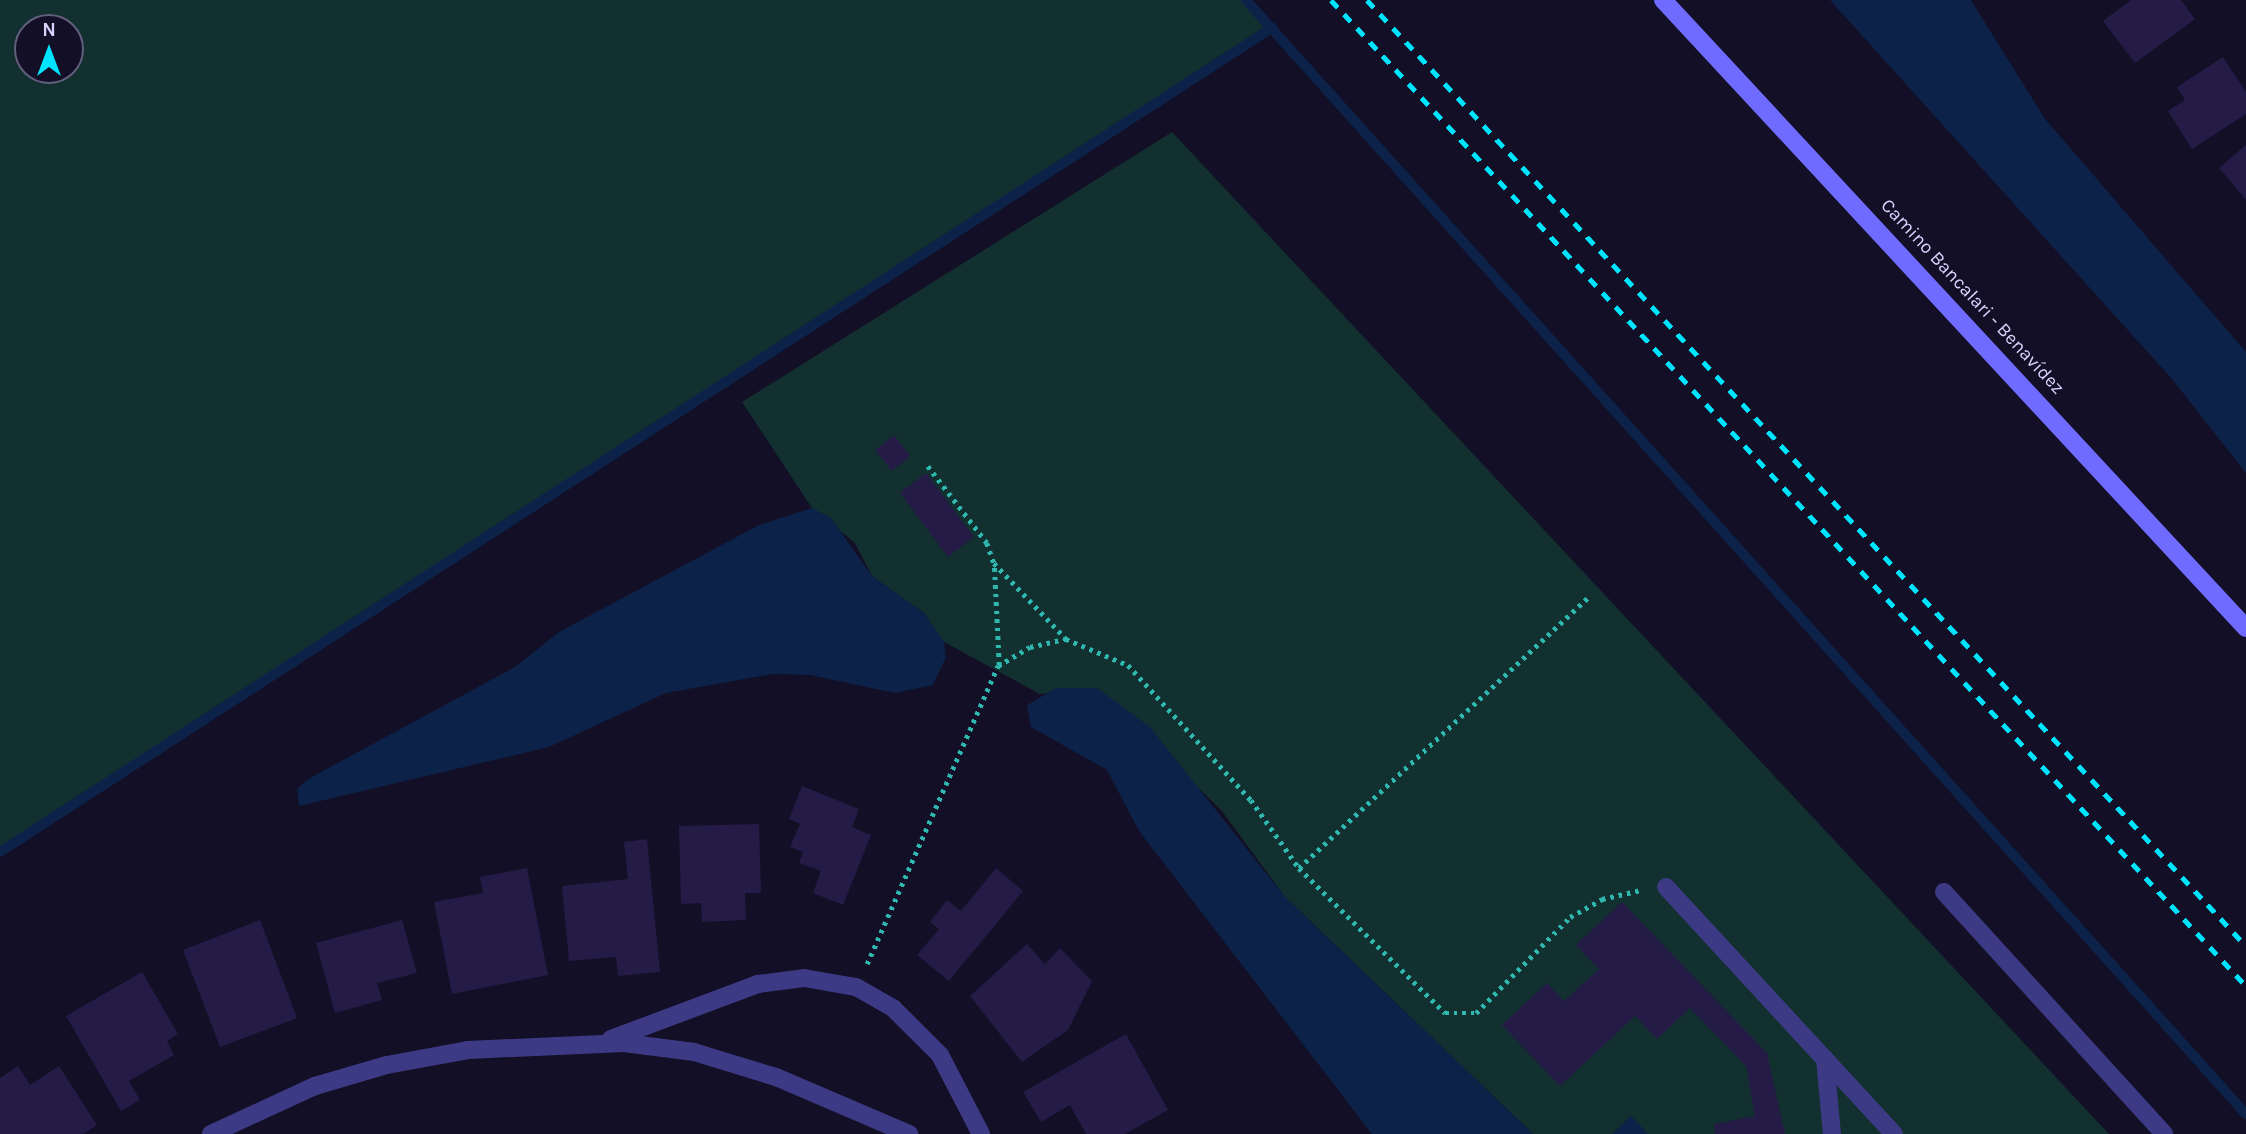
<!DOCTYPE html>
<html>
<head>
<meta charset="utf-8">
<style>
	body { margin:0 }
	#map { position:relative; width:2246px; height:1134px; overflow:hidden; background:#130f26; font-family:Karla,sans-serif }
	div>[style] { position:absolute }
	.green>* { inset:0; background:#12302f }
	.water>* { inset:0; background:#0c2248 }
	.stream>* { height:10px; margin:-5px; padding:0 5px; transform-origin:5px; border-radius:5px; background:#0c2248 }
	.building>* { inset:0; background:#241b47 }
	.path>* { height:4.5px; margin-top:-2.25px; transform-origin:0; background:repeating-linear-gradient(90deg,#2fb8b0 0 3.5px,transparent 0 8.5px) }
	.street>* { height:18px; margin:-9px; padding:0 9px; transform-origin:9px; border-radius:9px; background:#3d3a85 }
	.secondary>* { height:18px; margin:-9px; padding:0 9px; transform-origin:9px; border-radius:9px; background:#6f6bff }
	.rail>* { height:5px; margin-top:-2.5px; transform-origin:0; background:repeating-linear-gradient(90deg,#00e5ff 0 10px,transparent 0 19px) }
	span { translate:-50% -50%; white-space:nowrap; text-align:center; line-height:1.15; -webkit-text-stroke:6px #130f26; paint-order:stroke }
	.street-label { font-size:19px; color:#d9d4ff }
	.north { position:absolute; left:14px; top:14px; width:70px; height:70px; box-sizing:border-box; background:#130f26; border:2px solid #625e7d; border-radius:50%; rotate:0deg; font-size:19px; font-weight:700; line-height:28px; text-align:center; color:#d9d4ff }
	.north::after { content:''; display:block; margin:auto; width:24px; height:32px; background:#00e5ff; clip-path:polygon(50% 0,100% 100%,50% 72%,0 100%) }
</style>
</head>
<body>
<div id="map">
	<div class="green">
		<div style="clip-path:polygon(evenodd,0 0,1243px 0,1272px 28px,0 852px,0 0,28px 28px,70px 28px,70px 70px,28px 70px,28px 28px)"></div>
		<div style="clip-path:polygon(1172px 132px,2109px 1134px,1533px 1134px,1285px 897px,1222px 811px,1096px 688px,1040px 694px,944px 642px,924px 613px,872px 576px,855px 543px,812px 508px,742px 402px)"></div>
	</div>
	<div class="water">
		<div style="clip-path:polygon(1830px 0,1971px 0,2045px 119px,2246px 352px,2246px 473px,2172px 379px)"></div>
		<div style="clip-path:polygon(812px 508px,831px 518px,872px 576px,924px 613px,944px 642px,946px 657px,933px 685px,895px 693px,810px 675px,773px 674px,666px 693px,549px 747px,299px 806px,297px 789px,308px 779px,515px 667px,559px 632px,759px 525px)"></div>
		<div style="clip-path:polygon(1056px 688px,1097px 688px,1150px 727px,1285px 897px,1533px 1134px,1372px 1134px,1139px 831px,1107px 770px,1031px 727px,1027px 705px)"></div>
		<div style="clip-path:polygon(1631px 1116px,1648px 1134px,1612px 1134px)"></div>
	</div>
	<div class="stream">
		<div style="left:1246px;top:0;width:1497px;rotate:48.09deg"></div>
		<div style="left:0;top:852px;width:1516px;rotate:-32.94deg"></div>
	</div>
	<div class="building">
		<div style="clip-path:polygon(2131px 0,2181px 0,2195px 19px,2135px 63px,2103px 21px)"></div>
		<div style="clip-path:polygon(2223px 57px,2246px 92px,2246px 114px,2192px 149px,2168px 111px,2185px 100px,2177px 87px)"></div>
		<div style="clip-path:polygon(2246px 145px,2246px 200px,2219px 168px)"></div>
		<div style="clip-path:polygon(894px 435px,910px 456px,892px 471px,875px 450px)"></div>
		<div style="clip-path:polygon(926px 473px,974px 537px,948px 557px,900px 493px)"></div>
		<div style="clip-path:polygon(802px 786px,859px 809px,852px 827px,871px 835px,843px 905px,813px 893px,821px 871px,799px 863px,803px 852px,790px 847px,800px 824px,789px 819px)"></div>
		<div style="clip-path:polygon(759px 824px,761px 893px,745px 893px,746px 920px,702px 922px,701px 903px,681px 904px,679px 826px)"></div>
		<div style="clip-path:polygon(647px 839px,660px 972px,618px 976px,616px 957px,569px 961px,562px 886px,628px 879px,624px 842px)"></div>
		<div style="clip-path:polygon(527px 868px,548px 975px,452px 994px,434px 902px,483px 893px,480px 877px)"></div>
		<div style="clip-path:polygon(996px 868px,1023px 891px,949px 981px,917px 955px,939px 929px,930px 922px,947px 900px,961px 911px)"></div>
		<div style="clip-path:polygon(1622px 902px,1767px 1053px,1785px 1134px,1715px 1134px,1714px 1124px,1755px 1116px,1746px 1066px,1690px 1008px,1657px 1039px,1635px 1016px,1560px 1086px,1502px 1025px,1547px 983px,1564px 1001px,1599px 969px,1576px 945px)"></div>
		<div style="clip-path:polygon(260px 920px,297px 1018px,220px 1047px,183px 950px)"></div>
		<div style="clip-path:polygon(402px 920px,417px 973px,377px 983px,382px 1000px,335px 1013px,316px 943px)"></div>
		<div style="clip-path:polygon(1027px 944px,1045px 964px,1060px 948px,1092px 981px,1068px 1030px,1022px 1062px,970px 996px)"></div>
		<div style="clip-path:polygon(142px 972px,178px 1034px,167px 1041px,174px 1055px,129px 1081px,140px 1100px,121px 1111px,66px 1016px)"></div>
		<div style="clip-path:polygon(1126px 1034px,1168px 1110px,1125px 1134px,1086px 1134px,1070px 1105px,1041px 1122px,1023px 1092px)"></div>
		<div style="clip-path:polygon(18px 1066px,30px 1085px,59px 1066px,97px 1125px,83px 1134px,0 1134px,0 1078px)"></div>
	</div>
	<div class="path">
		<div style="left:928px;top:466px;width:97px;rotate:52.5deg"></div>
		<div style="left:987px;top:543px;width:21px;rotate:71deg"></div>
		<div style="left:999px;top:665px;width:102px;rotate:-92.8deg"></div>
		<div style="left:994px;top:563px;width:105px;rotate:46.5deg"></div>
		<div style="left:1299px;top:868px;width:397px;rotate:-43.1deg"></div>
		<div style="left:867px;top:964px;width:326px;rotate:-66.3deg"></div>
		<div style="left:998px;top:666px;width:37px;rotate:-31deg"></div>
		<div style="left:1030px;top:647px;width:37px;rotate:-13deg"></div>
		<div style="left:1066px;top:639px;width:67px;rotate:22.8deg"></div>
		<div style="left:1128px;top:665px;width:183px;rotate:47.7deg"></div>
		<div style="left:1251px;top:800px;width:83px;rotate:54.8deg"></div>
		<div style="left:1299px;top:868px;width:206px;rotate:44.8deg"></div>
		<div style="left:1445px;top:1013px;width:31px"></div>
		<div style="left:1476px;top:1013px;width:134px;rotate:-45.6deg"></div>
		<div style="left:1570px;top:917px;width:37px;rotate:-29deg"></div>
		<div style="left:1602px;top:899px;width:40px;rotate:-13deg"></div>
	</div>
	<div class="street">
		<div style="left:1666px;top:887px;width:336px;rotate:47.3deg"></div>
		<div style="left:1944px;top:892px;width:327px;rotate:47.7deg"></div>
		<div style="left:611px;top:1039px;width:157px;rotate:-20.5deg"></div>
		<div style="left:758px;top:984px;width:46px;rotate:-7.4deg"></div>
		<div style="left:804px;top:978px;width:53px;rotate:9.8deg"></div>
		<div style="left:856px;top:987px;width:43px;rotate:29.6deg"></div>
		<div style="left:893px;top:1008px;width:66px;rotate:45deg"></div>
		<div style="left:940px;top:1055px;width:89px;rotate:62.6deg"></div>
		<div style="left:1825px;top:1059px;width:75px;rotate:84.7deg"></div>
		<div style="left:211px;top:1134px;width:115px;rotate:-24.8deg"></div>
		<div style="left:315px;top:1086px;width:75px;rotate:-16.3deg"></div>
		<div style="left:387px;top:1065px;width:82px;rotate:-10.5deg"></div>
		<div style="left:468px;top:1050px;width:156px;rotate:-2.6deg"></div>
		<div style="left:624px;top:1043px;width:71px;rotate:7.3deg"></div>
		<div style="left:694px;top:1052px;width:86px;rotate:17deg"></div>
		<div style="left:776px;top:1077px;width:145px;rotate:23.2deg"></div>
	</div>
	<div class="secondary">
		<div style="left:1663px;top:0;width:857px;rotate:47.13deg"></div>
	</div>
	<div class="rail">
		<div style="left:1331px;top:0;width:1345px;rotate:47.14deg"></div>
		<div style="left:1367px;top:0;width:1291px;rotate:47.1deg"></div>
	</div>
	<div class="street-label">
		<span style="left:1972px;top:297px;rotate:47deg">Camino Bancalari - Benavídez</span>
	</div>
	<div class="north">N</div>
</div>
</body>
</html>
